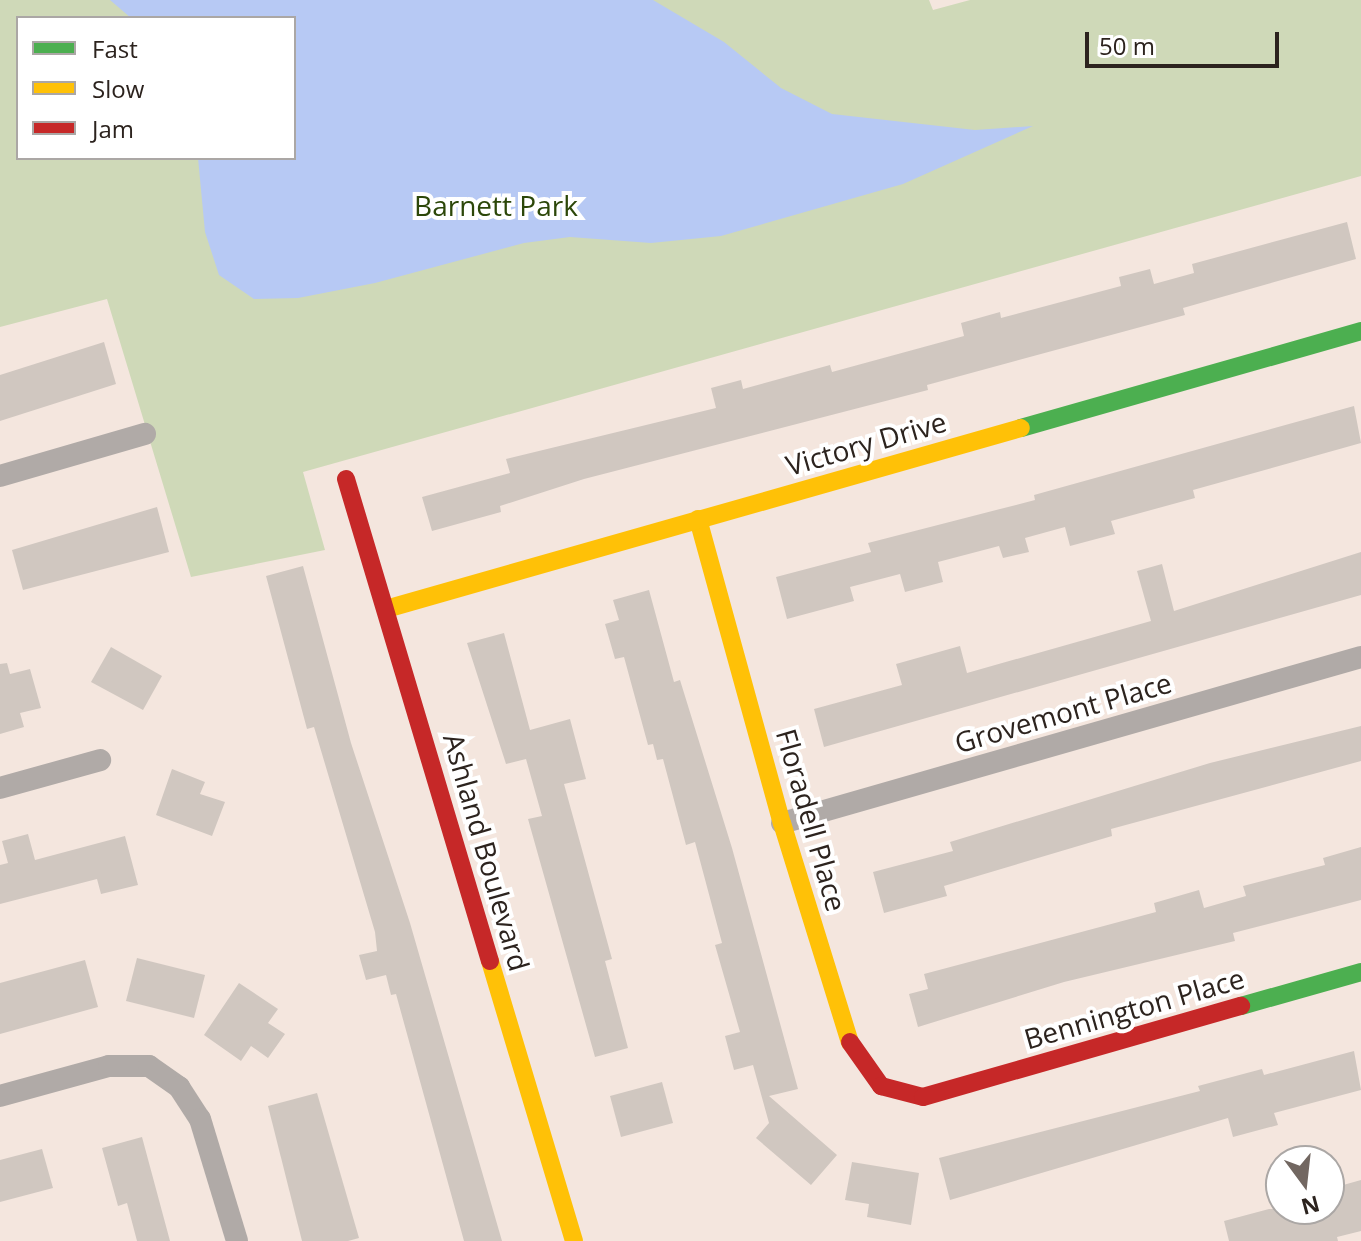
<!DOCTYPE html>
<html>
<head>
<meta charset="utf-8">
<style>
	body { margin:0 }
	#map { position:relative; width:1361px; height:1241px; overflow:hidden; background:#f4e6de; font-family:"Open Sans",sans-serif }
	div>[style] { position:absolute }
	.green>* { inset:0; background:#cfd9b8 }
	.water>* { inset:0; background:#b7c9f4 }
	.building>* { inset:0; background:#d0c7c0 }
	.street>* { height:22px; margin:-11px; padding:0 11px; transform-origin:11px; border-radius:11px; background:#b0aaa7 }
	.fast>* { height:18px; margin:-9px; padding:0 9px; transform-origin:9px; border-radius:9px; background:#4caf50 }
	.slow>* { height:18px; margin:-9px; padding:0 9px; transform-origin:9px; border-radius:9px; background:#ffc107 }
	.jam>* { height:18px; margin:-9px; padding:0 9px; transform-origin:9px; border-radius:9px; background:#c62828 }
	span { translate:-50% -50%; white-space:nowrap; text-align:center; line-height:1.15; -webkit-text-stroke:8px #fff; paint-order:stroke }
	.park-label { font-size:28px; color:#2c4709 }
	.street-label { font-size:28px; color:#2c231e }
	.legend { position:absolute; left:16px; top:16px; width:280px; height:144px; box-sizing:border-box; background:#fff; border:2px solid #aba7a5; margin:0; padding:10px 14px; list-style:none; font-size:24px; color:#2c231e }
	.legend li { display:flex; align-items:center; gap:16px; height:40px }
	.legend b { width:40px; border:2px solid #aba7a5 }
	.north { position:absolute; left:1265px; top:1145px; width:80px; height:80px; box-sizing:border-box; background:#fff; border:2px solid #aba7a5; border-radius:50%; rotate:165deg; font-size:22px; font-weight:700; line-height:32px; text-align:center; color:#2c231e }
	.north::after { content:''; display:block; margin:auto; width:28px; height:36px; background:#726761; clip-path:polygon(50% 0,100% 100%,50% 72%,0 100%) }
	.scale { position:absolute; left:1085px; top:32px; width:194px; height:36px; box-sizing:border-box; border:4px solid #2c231e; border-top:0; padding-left:10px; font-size:24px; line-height:28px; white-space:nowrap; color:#2c231e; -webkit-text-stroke:6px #fff; paint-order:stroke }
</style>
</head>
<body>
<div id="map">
	<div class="green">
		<div style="clip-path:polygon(evenodd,0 0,929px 0,933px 10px,970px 0,1361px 0,1361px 176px,303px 472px,325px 550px,191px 577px,107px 299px,0 327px,0 0,18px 18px,294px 18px,294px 158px,18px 158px,18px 18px)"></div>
	</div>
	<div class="water">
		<div style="clip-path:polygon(110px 0,653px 0,724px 42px,781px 88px,832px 114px,975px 130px,1033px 126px,903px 184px,721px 236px,651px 243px,570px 237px,524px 243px,375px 283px,298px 298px,254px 299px,219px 275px,205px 232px,198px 158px,294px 158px,294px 18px,131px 18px)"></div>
	</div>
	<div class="building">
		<div style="clip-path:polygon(1347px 222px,1356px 259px,1183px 308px,1185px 315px,927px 385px,928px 390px,584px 479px,500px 506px,501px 512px,432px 531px,422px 497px,510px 473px,506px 459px,716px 408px,711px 388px,741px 380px,743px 389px,830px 365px,832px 372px,964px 336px,961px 323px,1000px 312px,1001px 318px,1121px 286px,1119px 277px,1150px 269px,1154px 284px,1194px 273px,1192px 264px)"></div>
		<div style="clip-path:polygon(104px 342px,116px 384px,0 421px,0 375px)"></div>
		<div style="clip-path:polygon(1354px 406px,1361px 443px,1193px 490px,1195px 498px,1111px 521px,1115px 534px,1070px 546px,1065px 527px,1025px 538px,1029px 552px,1003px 558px,999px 546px,938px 562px,943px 582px,905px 592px,900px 574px,850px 587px,854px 601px,787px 619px,776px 577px,871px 552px,868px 543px,1035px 500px,1034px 495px)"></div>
		<div style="clip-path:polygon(157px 507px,169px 552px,23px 590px,12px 550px)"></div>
		<div style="clip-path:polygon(1361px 552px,1361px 595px,824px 747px,814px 709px,902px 685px,896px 664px,960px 646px,967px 673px,1151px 621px,1137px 571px,1162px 564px,1174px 611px)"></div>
		<div style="clip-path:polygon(303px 566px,351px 743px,410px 923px,502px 1241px,464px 1241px,396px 994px,391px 995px,386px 975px,366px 980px,359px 955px,377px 951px,375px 932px,314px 727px,307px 729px,266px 576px)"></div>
		<div style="clip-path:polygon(649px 590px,674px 682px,680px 680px,732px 848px,798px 1089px,769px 1096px,837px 1155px,811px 1185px,756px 1138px,769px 1123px,753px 1065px,734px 1070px,725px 1036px,740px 1032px,715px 945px,722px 943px,695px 842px,686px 845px,663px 759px,657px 760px,653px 744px,648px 745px,624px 657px,615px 659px,605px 624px,619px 620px,613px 600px)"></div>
		<div style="clip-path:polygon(504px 633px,530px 730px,570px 719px,586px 779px,564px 784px,612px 959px,605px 961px,628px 1048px,595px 1057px,528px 819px,542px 816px,526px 759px,506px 764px,467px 643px)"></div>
		<div style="clip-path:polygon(111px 647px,162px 676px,143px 710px,91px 682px)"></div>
		<div style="clip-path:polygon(7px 663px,10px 674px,30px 669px,41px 708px,20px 713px,24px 727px,0 734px,0 664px)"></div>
		<div style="clip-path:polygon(1361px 726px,1361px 761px,1111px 829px,1112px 836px,944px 886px,947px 896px,884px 913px,873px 872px,953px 851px,950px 842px,1210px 763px)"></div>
		<div style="clip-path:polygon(172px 769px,205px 782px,200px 794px,225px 802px,212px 836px,156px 815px)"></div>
		<div style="clip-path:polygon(28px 834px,35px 860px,125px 836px,138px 885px,101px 894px,97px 879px,0 904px,0 865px,8px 863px,2px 841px)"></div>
		<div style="clip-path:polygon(1361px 847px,1361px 900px,1233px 933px,1235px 941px,1064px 982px,918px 1027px,909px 994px,928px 989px,924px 974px,1156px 912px,1154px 903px,1199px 890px,1204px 908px,1246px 896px,1243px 886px,1325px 865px,1323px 858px)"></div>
		<div style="clip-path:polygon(137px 958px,205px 975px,194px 1018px,126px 1001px)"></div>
		<div style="clip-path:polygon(85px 960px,98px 1007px,0 1034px,0 983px)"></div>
		<div style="clip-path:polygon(239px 983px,278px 1009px,268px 1023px,285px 1034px,268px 1058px,251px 1046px,241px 1061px,204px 1035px)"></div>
		<div style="clip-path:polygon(1354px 1051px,1361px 1090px,1274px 1113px,1278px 1125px,1233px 1137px,1228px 1118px,950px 1200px,939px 1158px,1200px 1091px,1198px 1086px,1262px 1069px,1264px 1075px)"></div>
		<div style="clip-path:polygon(662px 1082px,673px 1123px,621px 1137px,610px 1096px)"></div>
		<div style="clip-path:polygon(317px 1093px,359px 1238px,348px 1241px,302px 1241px,268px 1106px)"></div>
		<div style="clip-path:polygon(142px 1137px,170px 1241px,137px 1241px,127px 1203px,118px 1206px,102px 1148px)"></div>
		<div style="clip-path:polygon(42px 1149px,53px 1188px,0 1202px,0 1160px)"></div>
		<div style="clip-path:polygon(852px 1162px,919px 1173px,911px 1225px,867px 1217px,869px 1204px,845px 1200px)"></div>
		<div style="clip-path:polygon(1361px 1180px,1361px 1231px,1337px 1237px,1338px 1241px,1229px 1241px,1224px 1221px,1269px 1209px,1329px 1209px,1329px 1189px)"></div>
	</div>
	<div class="street">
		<div style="left:0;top:476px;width:151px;rotate:-16.2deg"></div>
		<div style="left:0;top:788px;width:104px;rotate:-15.6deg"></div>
		<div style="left:782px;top:823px;width:602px;rotate:-16deg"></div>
		<div style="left:0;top:1096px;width:113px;rotate:-15.4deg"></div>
		<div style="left:109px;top:1066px;width:40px"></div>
		<div style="left:149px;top:1066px;width:37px;rotate:35deg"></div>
		<div style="left:179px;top:1087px;width:38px;rotate:57deg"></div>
		<div style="left:200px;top:1119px;width:127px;rotate:73.1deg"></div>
	</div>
	<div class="fast">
		<div style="left:1021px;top:428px;width:354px;rotate:-15.9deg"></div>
		<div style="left:1241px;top:1006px;width:125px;rotate:-15.8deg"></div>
	</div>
	<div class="slow">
		<div style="left:698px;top:519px;width:315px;rotate:74.6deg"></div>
		<div style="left:782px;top:823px;width:229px;rotate:72.8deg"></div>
		<div style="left:386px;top:609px;width:660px;rotate:-15.91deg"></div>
		<div style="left:490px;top:961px;width:292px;rotate:73.3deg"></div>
	</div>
	<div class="jam">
		<div style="left:346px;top:479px;width:503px;rotate:73.37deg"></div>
		<div style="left:850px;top:1042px;width:54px;rotate:54.8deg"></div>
		<div style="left:881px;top:1086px;width:43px;rotate:14.7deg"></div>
		<div style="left:923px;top:1097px;width:331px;rotate:-16deg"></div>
	</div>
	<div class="park-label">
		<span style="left:496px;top:205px">Barnett Park</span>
	</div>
	<div class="street-label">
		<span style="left:866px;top:443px;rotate:-16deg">Victory Drive</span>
		<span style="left:1063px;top:712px;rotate:-16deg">Grovemont Place</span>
		<span style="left:812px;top:820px;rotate:74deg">Floradell Place</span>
		<span style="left:487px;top:852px;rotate:74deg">Ashland Boulevard</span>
		<span style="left:1134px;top:1008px;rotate:-16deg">Bennington Place</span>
	</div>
	<ul class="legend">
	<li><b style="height:10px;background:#4caf50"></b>Fast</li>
	<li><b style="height:10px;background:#ffc107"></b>Slow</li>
	<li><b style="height:10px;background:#c62828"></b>Jam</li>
	</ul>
	<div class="north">N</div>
	<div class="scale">50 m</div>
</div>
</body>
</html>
